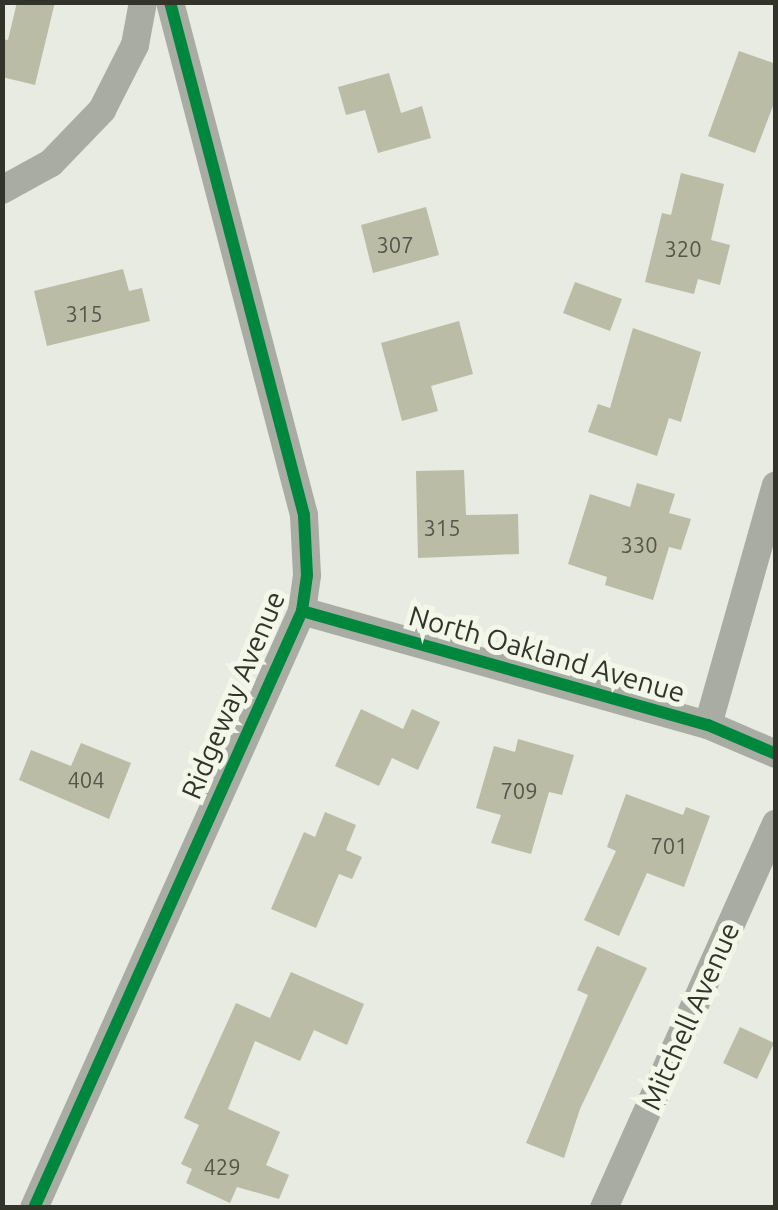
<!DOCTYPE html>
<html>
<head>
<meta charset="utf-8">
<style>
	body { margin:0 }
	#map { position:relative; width:778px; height:1210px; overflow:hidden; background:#e8ebe1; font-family:Ubuntu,sans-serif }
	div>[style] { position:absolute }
	.building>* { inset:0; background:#babca5 }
	.street>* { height:28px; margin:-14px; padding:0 14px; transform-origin:14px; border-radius:14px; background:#a9aca3 }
	.cycleway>* { height:12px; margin:-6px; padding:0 6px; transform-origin:6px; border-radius:6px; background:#00873e }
	span { translate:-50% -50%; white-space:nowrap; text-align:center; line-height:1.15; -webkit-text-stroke:10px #f2f7e9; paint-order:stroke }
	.number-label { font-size:22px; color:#545648 }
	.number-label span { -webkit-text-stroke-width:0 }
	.street-label { font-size:28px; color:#323429 }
	.frame { position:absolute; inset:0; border:5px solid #323429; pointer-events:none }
</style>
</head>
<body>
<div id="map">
	<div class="building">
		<div style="clip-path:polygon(17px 2px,55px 2px,35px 85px,2px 77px,2px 39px,8px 40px)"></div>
		<div style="clip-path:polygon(739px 51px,776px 64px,776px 98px,755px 153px,708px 136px)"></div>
		<div style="clip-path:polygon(389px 73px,401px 113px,422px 106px,431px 138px,378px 153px,365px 110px,346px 115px,338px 87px)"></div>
		<div style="clip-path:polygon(681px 173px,724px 184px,711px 240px,730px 245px,720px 285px,698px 279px,694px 294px,645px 282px,662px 213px,671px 215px)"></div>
		<div style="clip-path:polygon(426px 207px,439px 255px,373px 273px,361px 225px)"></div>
		<div style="clip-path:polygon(123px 269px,129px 291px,142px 288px,150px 321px,47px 346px,34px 291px)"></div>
		<div style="clip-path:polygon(575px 282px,622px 299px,610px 331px,563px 313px)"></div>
		<div style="clip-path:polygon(459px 321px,473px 374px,431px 386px,438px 411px,402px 421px,381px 343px)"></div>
		<div style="clip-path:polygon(633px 328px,701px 352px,681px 422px,669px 418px,657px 456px,588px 432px,598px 404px,610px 408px)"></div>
		<div style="clip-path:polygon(464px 470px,466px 515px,518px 514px,519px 554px,418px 558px,416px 471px)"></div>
		<div style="clip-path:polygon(637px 483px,675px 494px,669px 513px,691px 519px,681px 550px,669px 547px,653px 600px,605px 585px,607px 577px,568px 564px,590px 494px,630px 507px)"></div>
		<div style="clip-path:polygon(361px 709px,403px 729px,412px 709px,440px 722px,418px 770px,392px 758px,379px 786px,335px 766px)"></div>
		<div style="clip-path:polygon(518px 739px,574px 755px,562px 795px,549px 792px,531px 854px,491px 843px,501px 815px,476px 808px,494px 746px,515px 752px)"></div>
		<div style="clip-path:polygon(81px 743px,131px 763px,109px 819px,19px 780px,31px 750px,71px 766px)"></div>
		<div style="clip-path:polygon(626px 794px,683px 815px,686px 807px,710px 816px,684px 887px,647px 873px,619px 936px,584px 920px,616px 851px,607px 847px)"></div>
		<div style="clip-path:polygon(325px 812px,356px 825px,346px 850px,362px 857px,352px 879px,339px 874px,316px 928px,271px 909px,304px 832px,315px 837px)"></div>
		<div style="clip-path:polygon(597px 946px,647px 968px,580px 1109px,564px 1158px,526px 1143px,588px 995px,577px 990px)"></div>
		<div style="clip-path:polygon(291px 972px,364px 1004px,347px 1045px,314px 1030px,300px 1061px,255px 1041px,228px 1109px,280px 1132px,266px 1165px,289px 1175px,279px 1199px,237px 1187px,230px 1203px,186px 1183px,192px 1169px,181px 1164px,199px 1125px,184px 1118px,236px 1003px,270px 1018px)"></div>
		<div style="clip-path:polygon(740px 1027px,774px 1043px,757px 1079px,723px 1063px)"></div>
	</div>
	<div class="street">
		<div style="left:2px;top:190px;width:56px;rotate:-28.9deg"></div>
		<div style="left:51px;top:163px;width:74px;rotate:-46.1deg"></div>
		<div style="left:102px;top:110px;width:73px;rotate:-63.1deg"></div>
		<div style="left:135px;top:45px;width:44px;rotate:-79.5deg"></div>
		<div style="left:302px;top:611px;width:422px;rotate:15.7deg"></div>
		<div style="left:708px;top:725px;width:74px;rotate:23.1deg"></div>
		<div style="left:708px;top:725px;width:249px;rotate:-74.2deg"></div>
		<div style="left:34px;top:1208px;width:654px;rotate:-65.82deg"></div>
		<div style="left:302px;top:611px;width:36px;rotate:-82deg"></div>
		<div style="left:307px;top:575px;width:60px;rotate:-92.9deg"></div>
		<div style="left:304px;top:515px;width:530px;rotate:-104.64deg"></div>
		<div style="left:604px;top:1208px;width:421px;rotate:-65.9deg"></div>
	</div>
	<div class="cycleway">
		<div style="left:302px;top:611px;width:422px;rotate:15.7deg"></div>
		<div style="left:708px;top:725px;width:74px;rotate:23.1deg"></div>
		<div style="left:34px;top:1208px;width:654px;rotate:-65.82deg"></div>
		<div style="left:302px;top:611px;width:36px;rotate:-82deg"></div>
		<div style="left:307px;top:575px;width:60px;rotate:-92.9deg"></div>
		<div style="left:304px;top:515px;width:530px;rotate:-104.64deg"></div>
	</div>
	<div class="number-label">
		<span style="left:395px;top:245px">307</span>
		<span style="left:683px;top:249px">320</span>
		<span style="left:84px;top:314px">315</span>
		<span style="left:442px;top:528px">315</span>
		<span style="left:639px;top:545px">330</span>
		<span style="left:86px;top:780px">404</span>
		<span style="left:519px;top:791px">709</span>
		<span style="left:669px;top:846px">701</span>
		<span style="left:222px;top:1167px">429</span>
	</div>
	<div class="street-label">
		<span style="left:547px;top:654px;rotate:16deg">North Oakland Avenue</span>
		<span style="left:233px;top:695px;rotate:-67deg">Ridgeway Avenue</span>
		<span style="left:690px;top:1016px;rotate:-66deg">Mitchell Avenue</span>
	</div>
	<div class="frame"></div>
</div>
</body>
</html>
